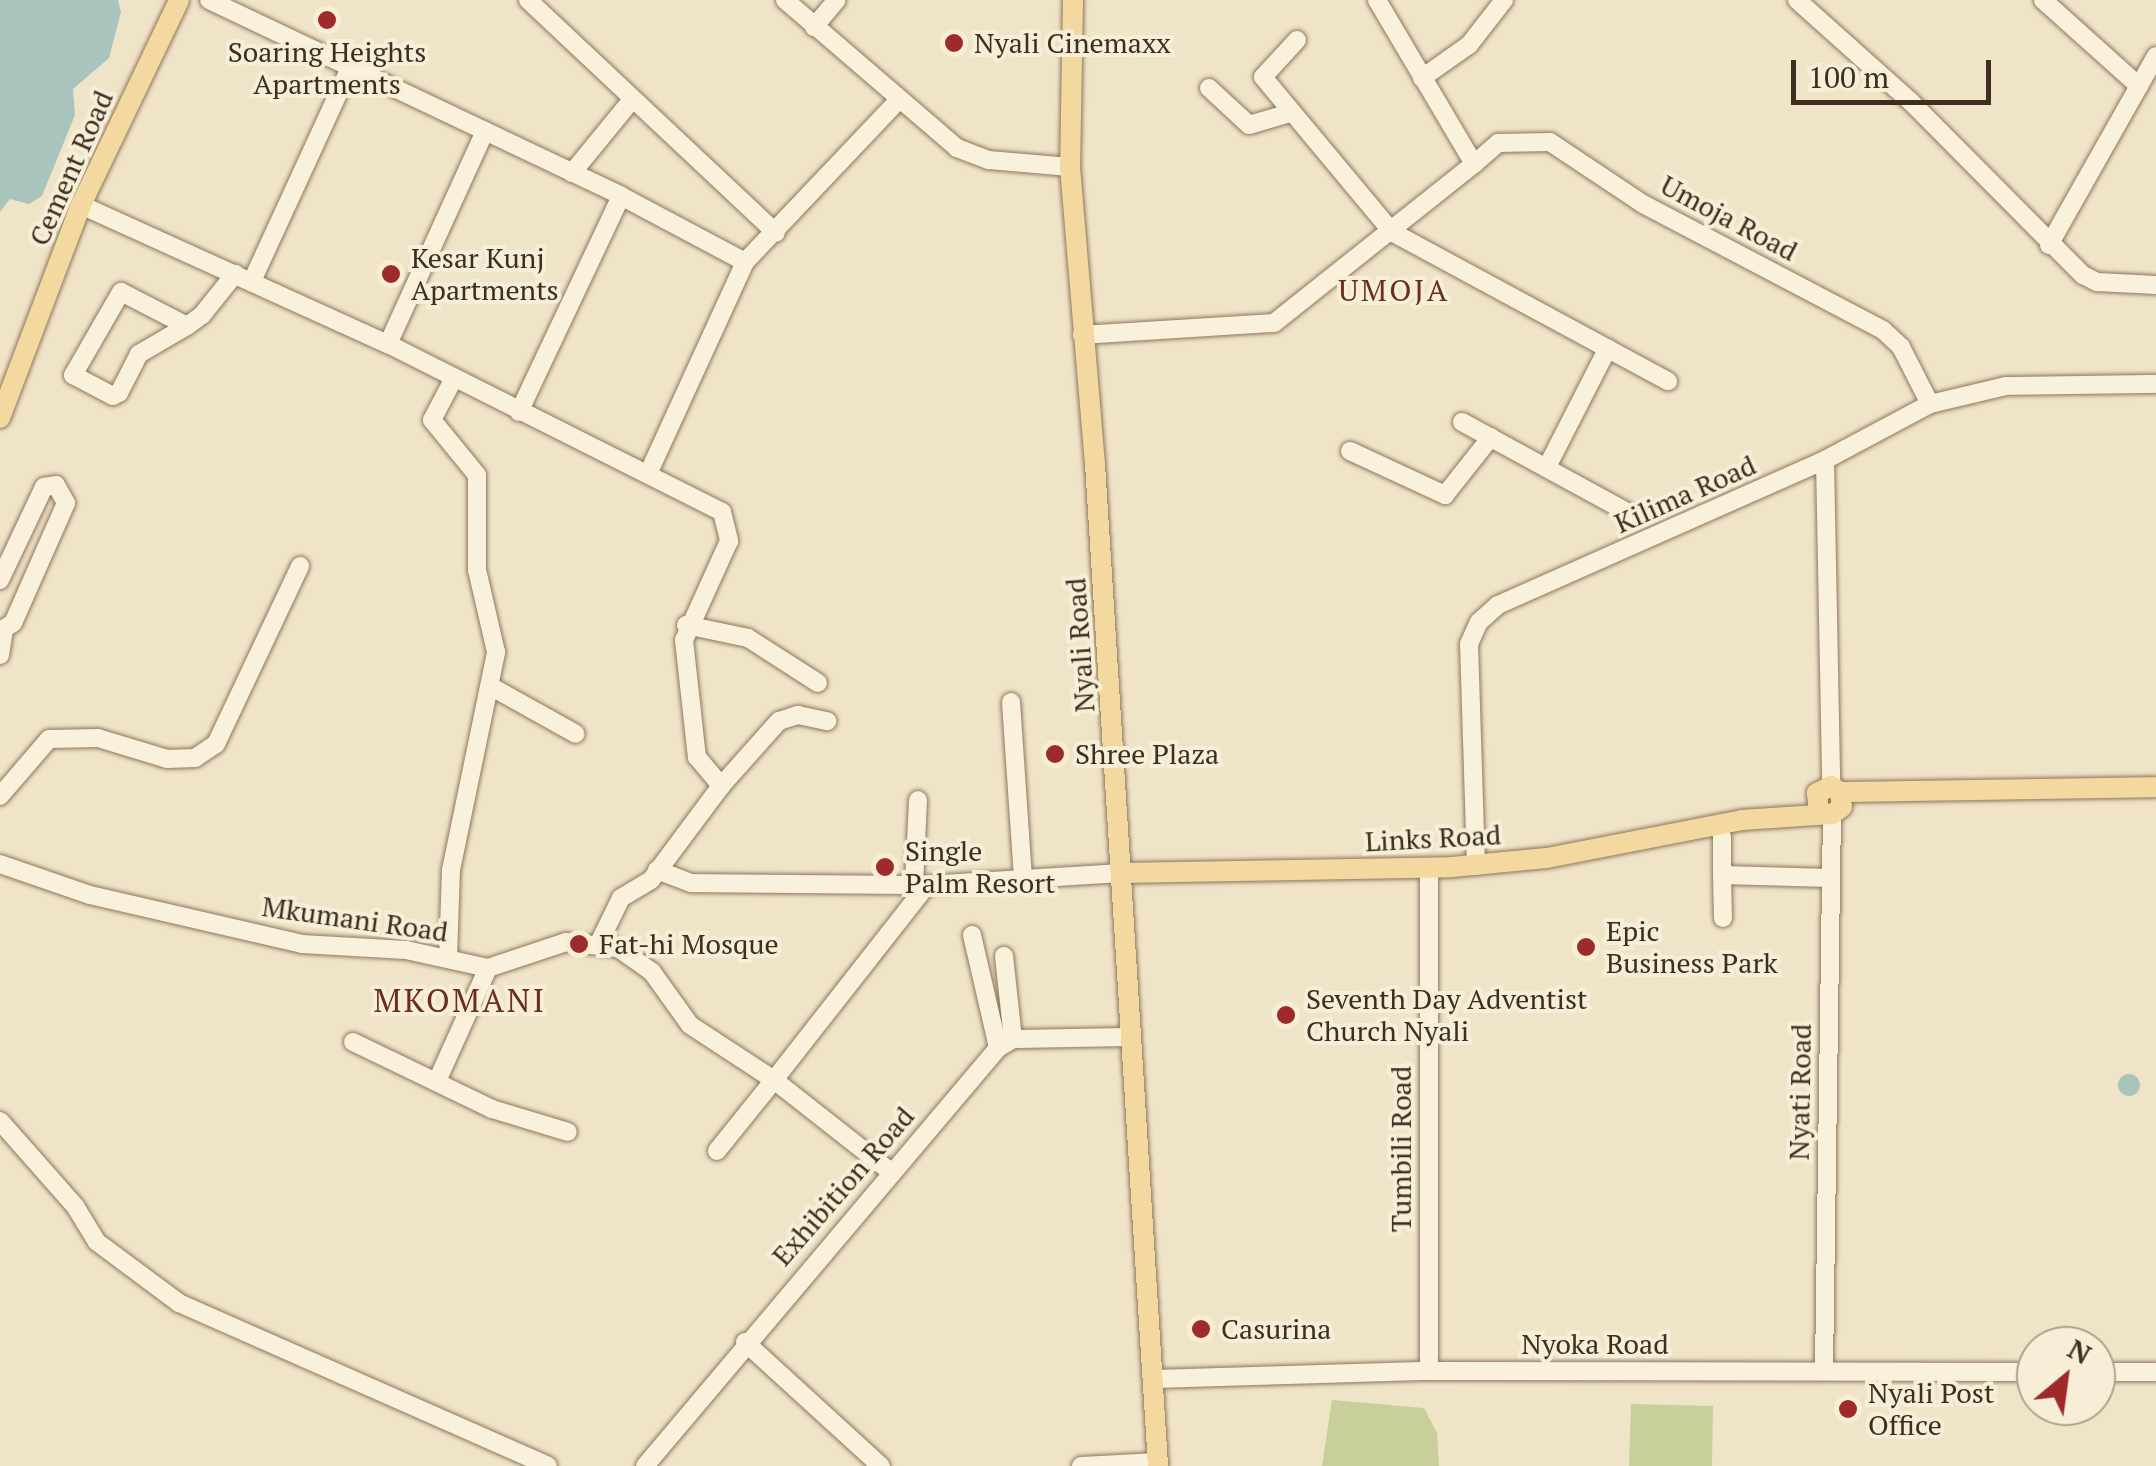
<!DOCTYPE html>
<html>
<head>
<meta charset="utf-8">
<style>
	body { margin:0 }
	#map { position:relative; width:2156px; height:1466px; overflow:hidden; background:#f0e4c8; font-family:"PT Serif",serif }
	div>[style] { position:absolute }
	.green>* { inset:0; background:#c9cf9b }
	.water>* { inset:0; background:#a9c4bc }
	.round { border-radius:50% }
	.roads { filter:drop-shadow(0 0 2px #8d765c) drop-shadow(0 0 2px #8d765c) }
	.minor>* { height:18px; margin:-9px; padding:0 9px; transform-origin:9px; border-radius:9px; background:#faf1dc }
	.major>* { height:20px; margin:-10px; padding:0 10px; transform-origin:10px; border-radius:10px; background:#f3d9a0 }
	.dots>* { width:28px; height:28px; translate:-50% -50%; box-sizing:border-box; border:5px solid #f7eed8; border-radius:50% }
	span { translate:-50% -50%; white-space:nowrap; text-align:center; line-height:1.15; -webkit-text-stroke:8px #f7eed8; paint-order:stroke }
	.poi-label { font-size:28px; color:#3d2e20 }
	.left { translate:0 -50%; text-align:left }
	.street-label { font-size:28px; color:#3d2e20 }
	.neighbourhood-label { font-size:30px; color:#6b2e1e; letter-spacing:2.5px }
	.quarter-label { font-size:32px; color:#6b2e1e; letter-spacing:2.5px }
	.north { position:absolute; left:2016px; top:1326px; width:100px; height:100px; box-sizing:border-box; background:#f7eed8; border:2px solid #ada18e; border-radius:50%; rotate:29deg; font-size:28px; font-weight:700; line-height:40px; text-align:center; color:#3d2e20 }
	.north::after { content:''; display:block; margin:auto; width:35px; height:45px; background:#9e2a2b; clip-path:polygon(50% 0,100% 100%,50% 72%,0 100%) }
	.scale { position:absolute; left:1791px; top:60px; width:200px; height:45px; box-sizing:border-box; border:5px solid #3d2e20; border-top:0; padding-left:12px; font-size:30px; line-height:35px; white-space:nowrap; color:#3d2e20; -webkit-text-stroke:8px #f7eed8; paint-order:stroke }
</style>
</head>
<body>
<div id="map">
	<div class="green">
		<div style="clip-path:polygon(1332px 1400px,1424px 1408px,1437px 1433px,1439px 1466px,1322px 1466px)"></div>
		<div style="clip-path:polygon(1631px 1404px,1713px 1406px,1712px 1466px,1629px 1466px)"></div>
	</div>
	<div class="water">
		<div style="clip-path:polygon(0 0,118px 0,121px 12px,109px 58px,73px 89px,75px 115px,42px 196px,29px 204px,10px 199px,0 212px)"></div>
		<div class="round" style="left:2118px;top:1074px;width:22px;height:22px"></div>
	</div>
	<div class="roads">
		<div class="minor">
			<div style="left:209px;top:0;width:456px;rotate:25.4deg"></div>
			<div style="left:621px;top:196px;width:140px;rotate:28deg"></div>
			<div style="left:528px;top:0;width:340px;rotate:43.2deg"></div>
			<div style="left:785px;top:0;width:227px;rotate:40.7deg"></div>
			<div style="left:957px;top:148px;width:34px;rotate:21deg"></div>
			<div style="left:989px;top:160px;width:81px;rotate:4.9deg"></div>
			<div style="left:1797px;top:0;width:153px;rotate:41.8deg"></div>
			<div style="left:1911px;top:102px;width:244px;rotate:45.2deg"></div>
			<div style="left:2083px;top:275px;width:16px;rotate:27deg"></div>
			<div style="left:2097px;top:282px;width:59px;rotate:2.9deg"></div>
			<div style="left:2043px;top:0;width:129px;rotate:41.9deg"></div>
			<div style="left:814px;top:27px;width:35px;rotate:-50deg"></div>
			<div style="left:1297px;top:40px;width:50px;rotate:132.6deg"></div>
			<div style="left:1263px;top:77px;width:202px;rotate:50.2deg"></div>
			<div style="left:1392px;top:232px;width:314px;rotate:28.4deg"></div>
			<div style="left:1422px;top:78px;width:57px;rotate:-35.1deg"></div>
			<div style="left:1469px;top:45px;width:57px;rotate:-52.1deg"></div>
			<div style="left:1209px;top:88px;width:54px;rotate:42.8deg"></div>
			<div style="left:1249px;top:125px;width:43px;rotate:-16.3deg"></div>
			<div style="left:1474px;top:164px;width:32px;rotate:-41deg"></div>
			<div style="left:1498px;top:143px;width:52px;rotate:-1.1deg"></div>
			<div style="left:1550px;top:142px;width:112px;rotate:33.7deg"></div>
			<div style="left:1643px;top:204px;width:271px;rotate:27.7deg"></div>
			<div style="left:1883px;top:330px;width:25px;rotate:43deg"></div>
			<div style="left:1901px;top:347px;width:64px;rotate:63deg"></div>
			<div style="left:572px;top:173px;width:93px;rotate:-50.7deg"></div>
			<div style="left:81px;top:205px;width:337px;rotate:24.4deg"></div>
			<div style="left:388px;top:344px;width:374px;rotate:26.7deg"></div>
			<div style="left:722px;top:512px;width:30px;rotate:76deg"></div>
			<div style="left:729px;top:541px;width:109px;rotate:114.4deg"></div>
			<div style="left:684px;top:640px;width:118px;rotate:83.7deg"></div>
			<div style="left:697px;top:757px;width:38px;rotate:50deg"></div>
			<div style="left:721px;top:786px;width:117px;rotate:126.7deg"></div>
			<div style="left:651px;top:880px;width:35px;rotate:149deg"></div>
			<div style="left:621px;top:898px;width:52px;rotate:116.1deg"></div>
			<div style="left:2049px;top:245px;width:217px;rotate:-60.5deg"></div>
			<div style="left:252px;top:281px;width:234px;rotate:-65.3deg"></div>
			<div style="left:187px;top:326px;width:74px;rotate:-152.7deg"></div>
			<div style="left:121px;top:292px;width:96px;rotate:120deg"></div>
			<div style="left:73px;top:375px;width:45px;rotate:27.7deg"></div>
			<div style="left:113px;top:396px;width:7px;rotate:-27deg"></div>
			<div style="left:119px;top:393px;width:44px;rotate:-62.9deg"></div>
			<div style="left:139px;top:354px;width:56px;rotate:-30.3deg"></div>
			<div style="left:187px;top:326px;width:19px;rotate:-36deg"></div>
			<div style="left:202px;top:315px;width:53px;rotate:-51.2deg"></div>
			<div style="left:1082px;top:335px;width:192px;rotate:-3.6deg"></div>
			<div style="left:1274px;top:323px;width:256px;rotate:-38.5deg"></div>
			<div style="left:1474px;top:164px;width:191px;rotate:-120.6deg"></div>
			<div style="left:388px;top:344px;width:234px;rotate:-65.5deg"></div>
			<div style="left:519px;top:412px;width:239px;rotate:-64.7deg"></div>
			<div style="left:1462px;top:422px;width:198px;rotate:28.6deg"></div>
			<div style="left:1350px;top:451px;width:105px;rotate:24.9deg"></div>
			<div style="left:1445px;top:495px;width:74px;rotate:-51.6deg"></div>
			<div style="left:1825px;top:460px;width:326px;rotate:88.9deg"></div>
			<div style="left:1548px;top:465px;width:131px;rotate:-62.9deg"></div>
			<div style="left:648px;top:474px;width:233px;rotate:-65.4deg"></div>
			<div style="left:745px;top:262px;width:221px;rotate:-46.5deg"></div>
			<div style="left:0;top:580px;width:103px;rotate:-64.7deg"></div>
			<div style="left:44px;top:487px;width:12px;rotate:-9deg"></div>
			<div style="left:56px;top:485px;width:21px;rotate:61deg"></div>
			<div style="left:66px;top:503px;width:131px;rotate:113.8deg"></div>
			<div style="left:13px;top:623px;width:15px;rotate:148deg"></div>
			<div style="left:686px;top:625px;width:63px;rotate:11.8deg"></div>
			<div style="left:748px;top:638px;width:83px;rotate:32.7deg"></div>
			<div style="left:0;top:655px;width:24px;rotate:-81deg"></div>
			<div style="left:490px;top:686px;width:98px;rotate:29.2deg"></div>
			<div style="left:1011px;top:702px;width:178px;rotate:86.1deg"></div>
			<div style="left:721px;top:786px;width:87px;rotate:-48.3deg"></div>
			<div style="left:779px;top:721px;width:20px;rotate:-18deg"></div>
			<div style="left:798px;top:715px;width:30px;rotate:12deg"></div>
			<div style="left:0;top:796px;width:75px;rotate:-49.3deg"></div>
			<div style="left:49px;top:739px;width:49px;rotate:-1.2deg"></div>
			<div style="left:98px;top:738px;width:72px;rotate:16.9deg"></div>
			<div style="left:167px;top:759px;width:28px;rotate:-2deg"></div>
			<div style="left:195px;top:758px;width:25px;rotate:-34deg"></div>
			<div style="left:216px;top:744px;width:197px;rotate:-64.7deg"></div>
			<div style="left:1722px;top:837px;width:38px;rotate:90deg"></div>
			<div style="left:1722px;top:875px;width:108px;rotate:1.6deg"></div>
			<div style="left:0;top:864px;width:95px;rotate:19deg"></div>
			<div style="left:90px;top:895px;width:218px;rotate:13deg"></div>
			<div style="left:302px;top:944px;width:104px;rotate:3.3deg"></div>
			<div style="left:406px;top:950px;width:84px;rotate:12.4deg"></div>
			<div style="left:488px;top:968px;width:82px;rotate:-18.4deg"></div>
			<div style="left:566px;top:942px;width:52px;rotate:6.6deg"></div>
			<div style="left:618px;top:948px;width:42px;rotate:35.2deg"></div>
			<div style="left:652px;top:972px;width:65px;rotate:54.4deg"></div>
			<div style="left:690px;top:1025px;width:100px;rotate:33.2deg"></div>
			<div style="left:774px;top:1080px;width:91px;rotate:128.8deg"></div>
			<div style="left:1476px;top:866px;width:222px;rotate:-91.8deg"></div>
			<div style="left:1469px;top:644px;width:24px;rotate:-66deg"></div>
			<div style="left:1479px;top:622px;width:25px;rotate:-42deg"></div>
			<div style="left:1498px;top:605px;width:358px;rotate:-23.9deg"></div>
			<div style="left:1825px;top:460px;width:119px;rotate:-28.1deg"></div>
			<div style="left:1930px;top:404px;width:78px;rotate:-13.3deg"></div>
			<div style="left:2006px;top:386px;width:150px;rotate:-0.8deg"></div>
			<div style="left:657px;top:870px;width:36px;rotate:21deg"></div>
			<div style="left:691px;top:883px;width:236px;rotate:0.5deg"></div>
			<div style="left:1722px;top:875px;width:43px;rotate:88.7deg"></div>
			<div style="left:914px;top:885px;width:85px;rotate:-87.3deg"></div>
			<div style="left:972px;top:935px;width:116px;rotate:77deg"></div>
			<div style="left:1004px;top:956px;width:83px;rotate:83.8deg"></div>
			<div style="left:448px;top:959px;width:89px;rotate:-88.1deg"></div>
			<div style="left:451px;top:870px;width:223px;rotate:-78.3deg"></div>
			<div style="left:496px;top:652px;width:84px;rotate:-103deg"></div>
			<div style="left:477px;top:570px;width:95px;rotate:-90deg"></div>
			<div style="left:477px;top:475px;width:71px;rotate:-129.3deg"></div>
			<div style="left:432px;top:420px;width:45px;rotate:-62.3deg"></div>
			<div style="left:353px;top:1042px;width:154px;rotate:25.7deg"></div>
			<div style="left:492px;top:1109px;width:79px;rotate:16.8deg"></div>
			<div style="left:437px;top:1081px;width:124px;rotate:-65.7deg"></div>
			<div style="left:0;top:1121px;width:113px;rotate:48.6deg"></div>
			<div style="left:75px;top:1206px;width:42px;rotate:58.6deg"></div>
			<div style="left:97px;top:1242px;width:102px;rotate:36.6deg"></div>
			<div style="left:179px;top:1303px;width:403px;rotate:23.8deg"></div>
			<div style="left:891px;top:1172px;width:149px;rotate:-141.8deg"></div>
			<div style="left:774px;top:1080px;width:248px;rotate:-51.9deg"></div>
			<div style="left:927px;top:885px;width:194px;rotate:-3.5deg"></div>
			<div style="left:745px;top:1342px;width:184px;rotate:42.4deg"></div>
			<div style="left:1824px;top:1370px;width:556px;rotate:-89.18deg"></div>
			<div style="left:1429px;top:1371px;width:504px;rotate:-90deg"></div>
			<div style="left:2096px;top:1372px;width:60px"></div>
			<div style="left:1154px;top:1379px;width:275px;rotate:-1.7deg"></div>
			<div style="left:1429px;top:1371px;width:607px;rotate:0.09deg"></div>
			<div style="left:645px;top:1466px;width:547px;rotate:-49.82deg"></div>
			<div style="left:998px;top:1048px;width:17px;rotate:-31deg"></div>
			<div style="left:1013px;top:1039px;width:118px;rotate:-1deg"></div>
			<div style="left:1081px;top:1466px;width:77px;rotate:-3deg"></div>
		</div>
		<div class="major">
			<div style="left:1073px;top:0;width:167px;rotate:91deg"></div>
			<div style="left:1070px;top:167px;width:298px;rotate:85.2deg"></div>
			<div style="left:1095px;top:464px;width:1004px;rotate:86.4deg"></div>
			<div style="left:0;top:418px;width:228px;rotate:-69.2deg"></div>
			<div style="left:81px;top:205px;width:227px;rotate:-64.4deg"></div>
			<div style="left:1840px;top:792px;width:316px;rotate:-0.9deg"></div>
			<div style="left:1121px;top:873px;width:331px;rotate:-1deg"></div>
			<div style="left:1452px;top:867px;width:95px;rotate:-5.4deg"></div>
			<div style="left:1547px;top:858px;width:199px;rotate:-11deg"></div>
			<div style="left:1742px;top:820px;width:90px;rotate:-3.8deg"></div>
			<div style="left:1832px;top:814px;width:12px;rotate:-35deg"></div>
			<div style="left:1842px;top:807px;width:15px;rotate:-98deg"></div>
			<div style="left:1840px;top:792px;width:11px;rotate:-146deg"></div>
			<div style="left:1831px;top:786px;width:16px;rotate:153deg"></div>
			<div style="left:1817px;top:793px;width:18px;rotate:84deg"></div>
		</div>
	</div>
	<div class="dots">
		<div style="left:327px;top:20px;background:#9e2a2b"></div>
		<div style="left:954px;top:43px;background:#9e2a2b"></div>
		<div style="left:391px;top:274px;background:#9e2a2b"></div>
		<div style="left:1055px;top:754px;background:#9e2a2b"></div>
		<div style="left:885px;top:867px;background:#9e2a2b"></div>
		<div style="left:579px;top:944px;background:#9e2a2b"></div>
		<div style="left:1586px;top:947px;background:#9e2a2b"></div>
		<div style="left:1286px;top:1015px;background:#9e2a2b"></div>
		<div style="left:1201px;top:1329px;background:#9e2a2b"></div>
		<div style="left:1848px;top:1409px;background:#9e2a2b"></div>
	</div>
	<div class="poi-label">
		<span class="left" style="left:974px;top:43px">Nyali Cinemaxx</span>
		<span style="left:327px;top:68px">Soaring Heights<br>Apartments</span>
		<span class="left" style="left:411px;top:274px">Kesar Kunj<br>Apartments</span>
		<span class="left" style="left:1075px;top:754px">Shree Plaza</span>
		<span class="left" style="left:905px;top:867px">Single<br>Palm Resort</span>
		<span class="left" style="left:1606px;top:947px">Epic<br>Business Park</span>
		<span class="left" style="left:599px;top:944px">Fat-hi Mosque</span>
		<span class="left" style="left:1306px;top:1015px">Seventh Day Adventist<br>Church Nyali</span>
		<span class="left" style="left:1221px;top:1329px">Casurina</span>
		<span class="left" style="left:1868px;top:1409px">Nyali Post<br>Office</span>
	</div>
	<div class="street-label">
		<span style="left:71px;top:168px;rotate:-66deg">Cement Road</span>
		<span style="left:1729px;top:218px;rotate:28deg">Umoja Road</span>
		<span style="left:1685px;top:494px;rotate:-24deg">Kilima Road</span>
		<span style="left:1080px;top:645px;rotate:-94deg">Nyali Road</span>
		<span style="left:1433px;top:838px;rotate:-3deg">Links Road</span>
		<span style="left:355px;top:919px;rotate:8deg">Mkumani Road</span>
		<span style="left:1800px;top:1092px;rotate:-89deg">Nyati Road</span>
		<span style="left:1401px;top:1149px;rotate:-90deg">Tumbili Road</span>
		<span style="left:843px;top:1186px;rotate:-49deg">Exhibition Road</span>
		<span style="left:1595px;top:1344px">Nyoka Road</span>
	</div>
	<div class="neighbourhood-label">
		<span style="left:1394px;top:290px">UMOJA</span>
	</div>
	<div class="quarter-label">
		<span style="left:460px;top:1000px">MKOMANI</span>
	</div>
	<div class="north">N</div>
	<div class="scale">100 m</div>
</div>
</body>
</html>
